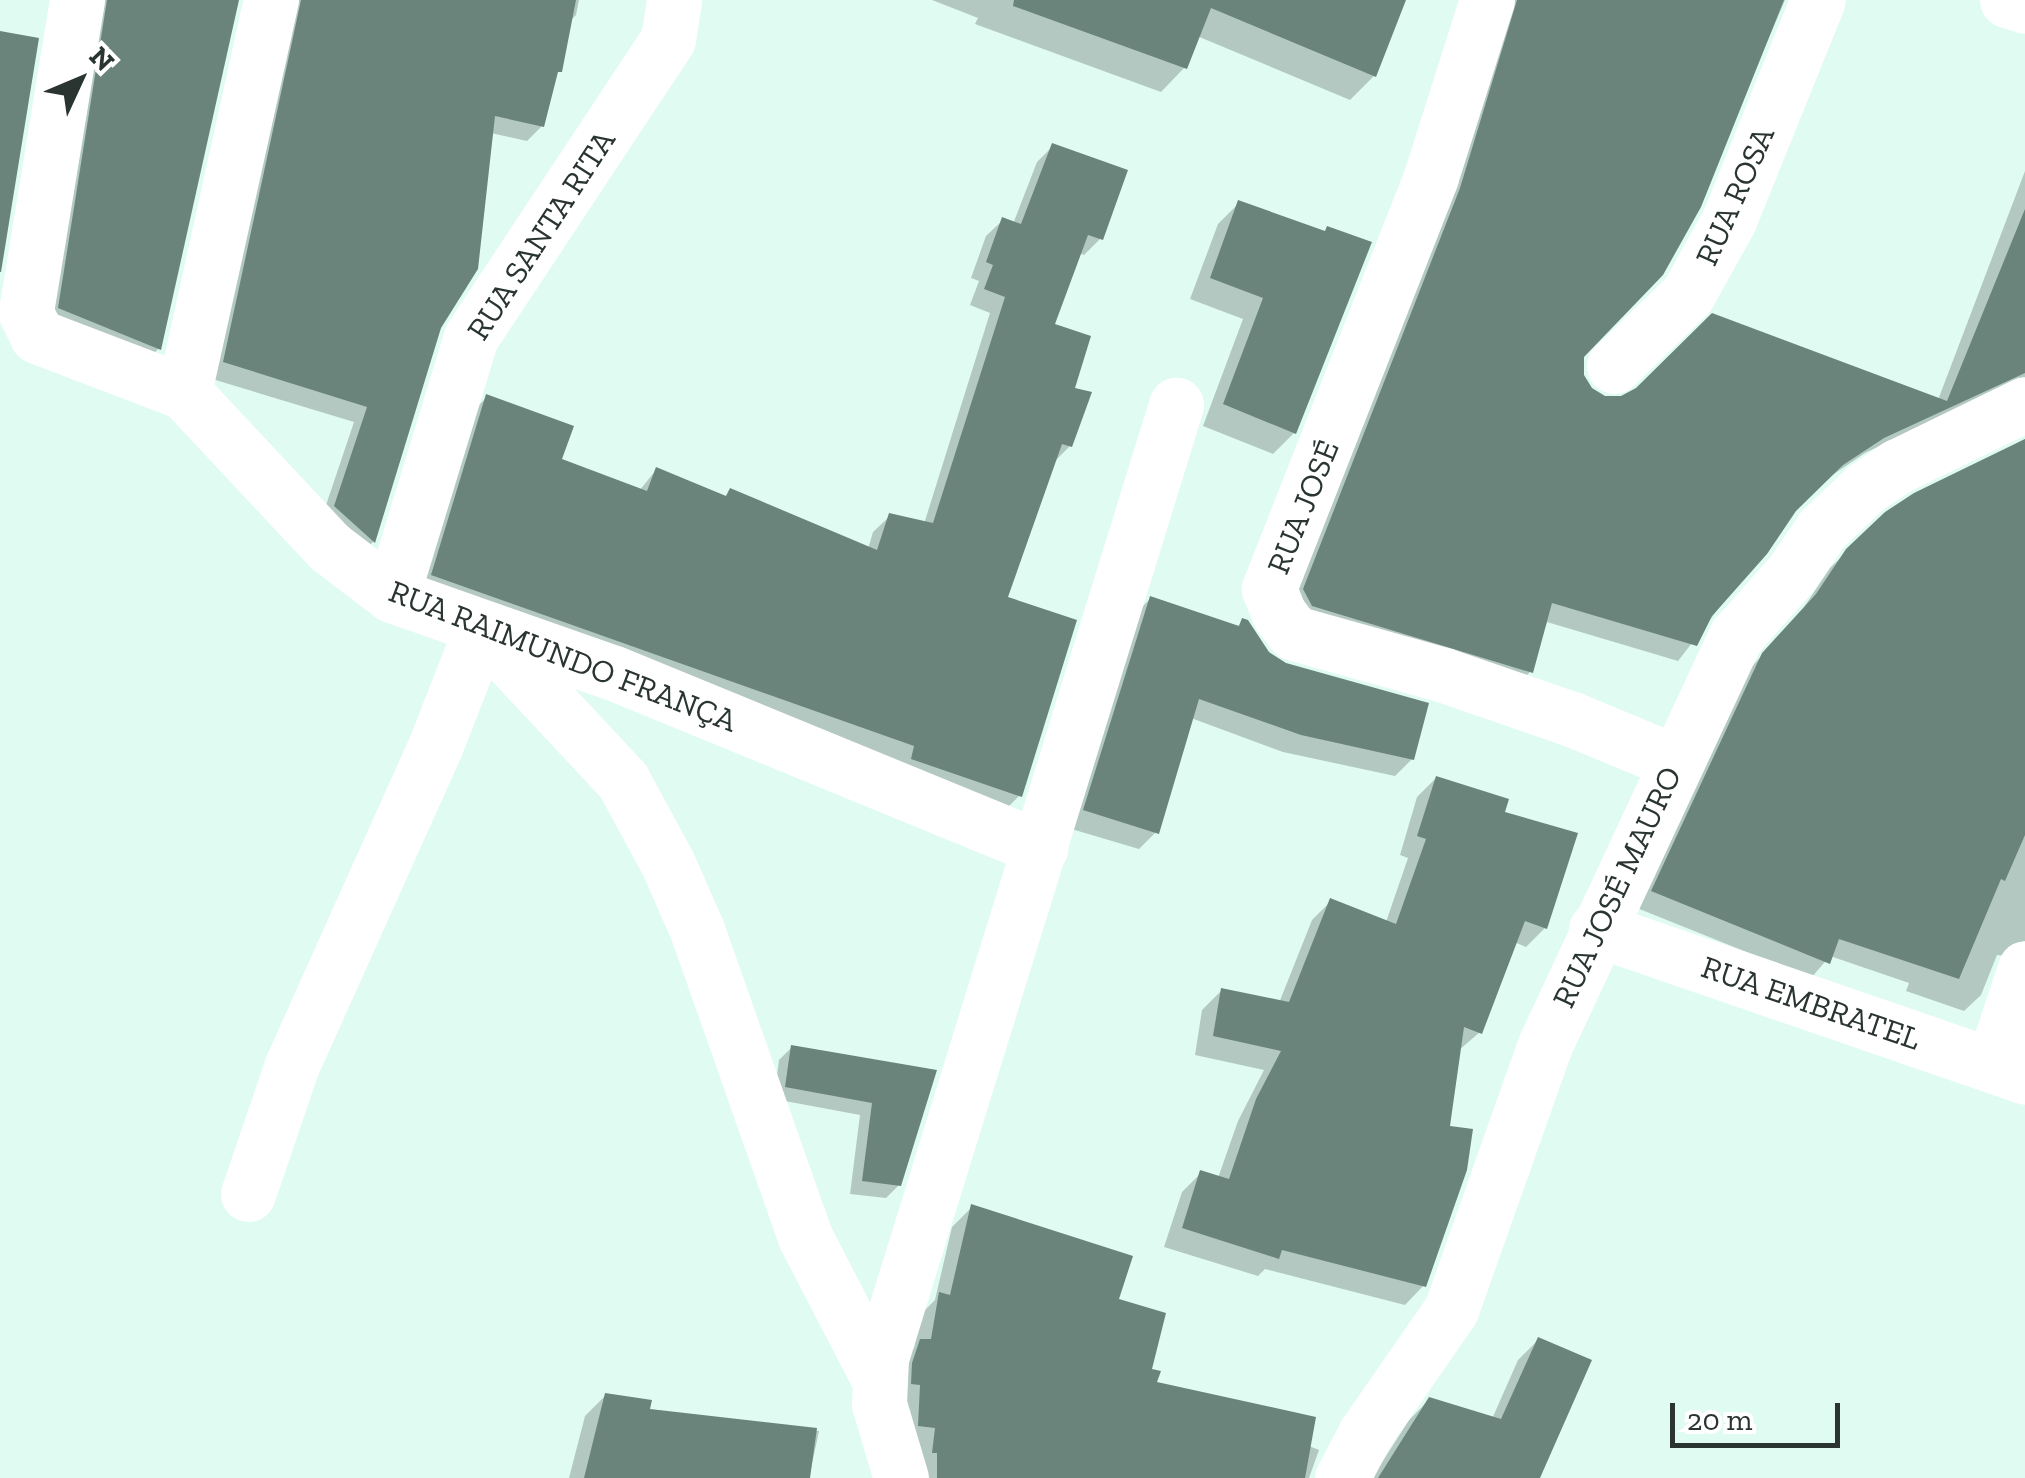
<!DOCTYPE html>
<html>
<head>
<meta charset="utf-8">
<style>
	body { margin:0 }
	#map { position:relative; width:2025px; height:1478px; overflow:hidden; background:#dffbf2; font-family:"Zilla Slab",serif }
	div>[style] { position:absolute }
	.shadow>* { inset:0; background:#0003 }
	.building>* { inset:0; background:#6a847c }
	.minor>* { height:55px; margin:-27.5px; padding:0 27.5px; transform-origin:27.5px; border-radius:27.5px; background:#fff }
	span { translate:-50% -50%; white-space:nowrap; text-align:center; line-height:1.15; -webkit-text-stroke:9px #fff; paint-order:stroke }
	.street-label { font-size:32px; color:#2a3531 }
	.north { position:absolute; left:30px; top:30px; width:100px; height:100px; -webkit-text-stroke:8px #fff; paint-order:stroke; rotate:46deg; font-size:28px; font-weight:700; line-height:40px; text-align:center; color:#2a3531 }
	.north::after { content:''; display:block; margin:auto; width:35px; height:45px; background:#2a3531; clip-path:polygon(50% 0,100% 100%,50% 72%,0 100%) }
	.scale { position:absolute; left:1670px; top:1403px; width:170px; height:45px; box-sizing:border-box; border:5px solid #2a3531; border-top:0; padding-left:12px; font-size:30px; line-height:35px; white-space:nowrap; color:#2a3531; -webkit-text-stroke:8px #fff; paint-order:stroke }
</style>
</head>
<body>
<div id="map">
	<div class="shadow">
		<div style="clip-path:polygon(88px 0,236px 0,159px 348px,144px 364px,44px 324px)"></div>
		<div style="clip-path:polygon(282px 0,579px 0,576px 15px,568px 23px,542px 126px,527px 141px,491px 133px,439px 327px,373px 542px,358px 556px,320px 523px,354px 422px,209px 378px)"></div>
		<div style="clip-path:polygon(932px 0,1404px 0,1374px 76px,1350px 100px,1197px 36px,1185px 67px,1161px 92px,975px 24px,978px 18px)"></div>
		<div style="clip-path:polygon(1506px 0,1785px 0,1698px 205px,1582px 356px,1582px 375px,1591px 390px,1604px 398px,1938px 400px,2025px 171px,2025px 393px,1993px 391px,1865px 453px,1828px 478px,1793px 512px,1678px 661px,1547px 622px,1531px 671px,1515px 687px,1288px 606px)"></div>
		<div style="clip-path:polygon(1053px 146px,1100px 239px,1084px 255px,1078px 253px,1052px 326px,1072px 390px,1070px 446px,1054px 462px,1005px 599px,1020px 795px,1004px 811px,416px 592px,471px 413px,487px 397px,559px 461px,639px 491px,656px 470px,724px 498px,730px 491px,868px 549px,873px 532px,890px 516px,924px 524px,990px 313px,970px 305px,979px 281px,971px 278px,986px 236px,1003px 220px,1013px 224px,1037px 162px)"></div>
		<div style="clip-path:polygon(1239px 203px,1323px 233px,1294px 433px,1273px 454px,1203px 426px,1243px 319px,1190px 299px,1218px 224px)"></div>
		<div style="clip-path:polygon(2025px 439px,2025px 958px,1997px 955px,1981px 995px,1964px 1011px,1906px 991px,1909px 983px,1830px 956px,1811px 978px,1637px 908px,1747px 672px,1800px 613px,1830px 568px,1886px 515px)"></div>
		<div style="clip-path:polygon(1150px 599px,1236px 628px,1243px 621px,1268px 654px,1412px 759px,1395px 776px,1283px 752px,1191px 718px,1156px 832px,1139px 849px,1068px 828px,1133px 616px)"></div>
		<div style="clip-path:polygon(1436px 778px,1502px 813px,1545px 928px,1526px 947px,1514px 942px,1480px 1032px,1458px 1051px,1424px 1285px,1405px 1305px,1265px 1269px,1258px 1276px,1164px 1247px,1182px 1192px,1201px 1173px,1218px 1178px,1238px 1121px,1264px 1070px,1195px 1055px,1202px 1010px,1221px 991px,1279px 1003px,1312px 920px,1331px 901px,1386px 922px,1408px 858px,1400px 855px,1417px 797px)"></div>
		<div style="clip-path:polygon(792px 1047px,934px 1072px,899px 1185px,886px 1198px,850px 1194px,860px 1115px,774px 1099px,779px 1060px)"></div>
		<div style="clip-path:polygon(972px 1207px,1116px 1301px,1154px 1384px,1319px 1450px,1309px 1478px,906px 1478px,900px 1362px,914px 1348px,920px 1315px,935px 1300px,952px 1227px)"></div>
		<div style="clip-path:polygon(1538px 1340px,1539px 1478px,1372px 1478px,1409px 1420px,1429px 1400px,1492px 1419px,1518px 1360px)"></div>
		<div style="clip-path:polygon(605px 1396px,647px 1411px,819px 1431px,809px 1478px,569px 1478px,585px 1416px)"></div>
	</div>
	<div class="building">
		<div style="clip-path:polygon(107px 0,239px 0,161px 350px,58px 308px)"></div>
		<div style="clip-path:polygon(301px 0,576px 0,562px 72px,558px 72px,544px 127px,495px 116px,478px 269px,441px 328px,375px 543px,334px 506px,367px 407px,223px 362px)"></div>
		<div style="clip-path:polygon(1014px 0,1406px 0,1376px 77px,1211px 8px,1187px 69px,1013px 6px)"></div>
		<div style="clip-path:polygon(1517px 0,1784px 0,1701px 207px,1663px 275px,1584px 357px,1584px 375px,1592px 388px,1605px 396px,1621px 396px,1636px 388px,1712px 313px,1947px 401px,2025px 209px,2025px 373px,1884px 438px,1843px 465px,1796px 511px,1767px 554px,1712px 616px,1697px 646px,1552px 603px,1533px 673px,1312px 606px,1303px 589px,1460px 188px)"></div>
		<div style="clip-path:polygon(0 31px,39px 38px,1px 272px,0 272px)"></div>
		<div style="clip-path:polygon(1052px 143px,1128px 170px,1103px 240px,1088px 235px,1055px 324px,1091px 336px,1075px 388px,1092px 392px,1072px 447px,1062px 444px,1008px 597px,1077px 620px,1022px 797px,911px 759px,914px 746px,431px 575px,486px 394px,574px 426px,562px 459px,647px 491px,656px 467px,726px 496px,730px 488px,877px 550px,889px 513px,933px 523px,1005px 297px,984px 289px,993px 265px,986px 262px,1002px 217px,1021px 224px)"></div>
		<div style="clip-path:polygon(1238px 200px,1325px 231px,1327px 226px,1372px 242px,1296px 434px,1223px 404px,1263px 298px,1210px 278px)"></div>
		<div style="clip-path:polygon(2025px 439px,2025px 835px,2005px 881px,2001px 879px,1959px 979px,1839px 939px,1830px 964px,1651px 891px,1762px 653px,1816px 594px,1846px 549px,1885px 512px,1914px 493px)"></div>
		<div style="clip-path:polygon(1150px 596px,1239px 626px,1242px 618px,1248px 620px,1269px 652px,1286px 663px,1429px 703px,1414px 760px,1301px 735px,1199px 699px,1159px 834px,1083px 810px)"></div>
		<div style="clip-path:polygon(1436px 776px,1509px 799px,1505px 812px,1578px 833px,1547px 929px,1525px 921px,1482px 1034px,1464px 1027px,1450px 1126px,1473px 1129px,1467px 1170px,1426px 1287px,1282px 1250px,1279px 1259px,1182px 1228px,1200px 1170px,1229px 1179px,1256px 1099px,1281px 1051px,1213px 1036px,1221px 988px,1289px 1002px,1330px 898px,1396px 924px,1426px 839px,1417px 836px)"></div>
		<div style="clip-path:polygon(791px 1045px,937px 1070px,901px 1186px,862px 1181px,872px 1103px,785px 1087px)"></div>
		<div style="clip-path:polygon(971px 1204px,1133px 1256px,1119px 1299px,1166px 1313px,1152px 1369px,1161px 1371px,1157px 1382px,1316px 1417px,1305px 1478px,937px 1478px,937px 1453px,932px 1453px,935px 1428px,918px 1426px,920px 1385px,911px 1384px,912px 1363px,920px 1339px,931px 1339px,939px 1292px,950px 1295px)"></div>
		<div style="clip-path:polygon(1538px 1337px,1592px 1360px,1540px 1478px,1378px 1478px,1429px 1397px,1501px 1419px)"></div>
		<div style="clip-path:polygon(605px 1393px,652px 1400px,650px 1409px,817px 1428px,810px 1478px,584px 1478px)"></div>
	</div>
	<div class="minor">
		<div style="left:77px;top:0;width:317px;rotate:99.3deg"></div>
		<div style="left:26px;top:313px;width:25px;rotate:64deg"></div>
		<div style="left:37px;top:336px;width:157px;rotate:20.9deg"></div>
		<div style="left:184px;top:392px;width:212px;rotate:46.9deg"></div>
		<div style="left:329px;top:547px;width:79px;rotate:37.3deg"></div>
		<div style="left:392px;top:595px;width:235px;rotate:19.4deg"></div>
		<div style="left:614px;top:673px;width:461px;rotate:22.3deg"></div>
		<div style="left:1487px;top:0;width:186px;rotate:107.6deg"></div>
		<div style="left:1431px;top:177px;width:443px;rotate:111.5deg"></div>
		<div style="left:1269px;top:589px;width:27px;rotate:68deg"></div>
		<div style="left:1279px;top:614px;width:24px;rotate:52deg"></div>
		<div style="left:1294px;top:633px;width:156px;rotate:15.6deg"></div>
		<div style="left:1444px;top:675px;width:135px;rotate:19deg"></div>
		<div style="left:1572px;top:719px;width:109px;rotate:22.6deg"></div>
		<div style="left:2007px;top:0;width:19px;rotate:18deg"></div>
		<div style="left:1614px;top:366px;width:103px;rotate:-44.2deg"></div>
		<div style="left:1688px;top:294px;width:85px;rotate:-61deg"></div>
		<div style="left:1729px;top:220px;width:237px;rotate:-68deg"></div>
		<div style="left:184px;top:392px;width:402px;rotate:-77.5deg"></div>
		<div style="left:392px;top:595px;width:270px;rotate:-73deg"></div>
		<div style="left:471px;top:337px;width:357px;rotate:-56.5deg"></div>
		<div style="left:668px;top:39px;width:39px;rotate:-81deg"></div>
		<div style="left:1596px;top:929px;width:454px;rotate:19deg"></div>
		<div style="left:1993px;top:1065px;width:102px;rotate:-71.7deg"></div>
		<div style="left:248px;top:1194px;width:136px;rotate:-71.2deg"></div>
		<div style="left:292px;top:1065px;width:349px;rotate:-65.8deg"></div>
		<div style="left:435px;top:747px;width:127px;rotate:-68.7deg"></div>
		<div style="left:481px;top:629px;width:208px;rotate:46.9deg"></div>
		<div style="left:623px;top:781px;width:94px;rotate:61.5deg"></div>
		<div style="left:668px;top:864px;width:72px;rotate:66.3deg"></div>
		<div style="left:697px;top:930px;width:325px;rotate:70.6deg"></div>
		<div style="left:805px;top:1237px;width:159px;rotate:62.6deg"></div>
		<div style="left:901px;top:1478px;width:77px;rotate:-106.6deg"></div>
		<div style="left:879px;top:1404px;width:46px;rotate:-87.5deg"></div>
		<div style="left:881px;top:1358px;width:998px;rotate:-72.8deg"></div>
		<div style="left:1342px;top:1478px;width:50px;rotate:-62.4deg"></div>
		<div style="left:1365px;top:1434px;width:151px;rotate:-55.3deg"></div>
		<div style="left:1451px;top:1310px;width:279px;rotate:-70.5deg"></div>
		<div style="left:1544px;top:1047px;width:454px;rotate:-65deg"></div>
		<div style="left:1736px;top:636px;width:84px;rotate:-48.4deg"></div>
		<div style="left:1792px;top:573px;width:53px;rotate:-55.7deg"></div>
		<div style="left:1822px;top:529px;width:59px;rotate:-43.6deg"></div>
		<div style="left:1865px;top:488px;width:40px;rotate:-34deg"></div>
		<div style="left:1898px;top:466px;width:141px;rotate:-26deg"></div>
	</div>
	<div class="street-label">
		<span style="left:1735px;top:196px;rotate:-66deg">RUA ROSA</span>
		<span style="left:541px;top:235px;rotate:-57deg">RUA SANTA RITA</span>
		<span style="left:1303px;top:507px;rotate:-68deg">RUA JOSÉ</span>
		<span style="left:563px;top:656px;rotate:21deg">RUA RAIMUNDO FRANÇA</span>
		<span style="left:1617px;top:887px;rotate:-65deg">RUA JOSÉ MAURO</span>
		<span style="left:1811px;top:1003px;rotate:19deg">RUA EMBRATEL</span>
	</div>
	<div class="north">N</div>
	<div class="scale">20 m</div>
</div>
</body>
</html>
